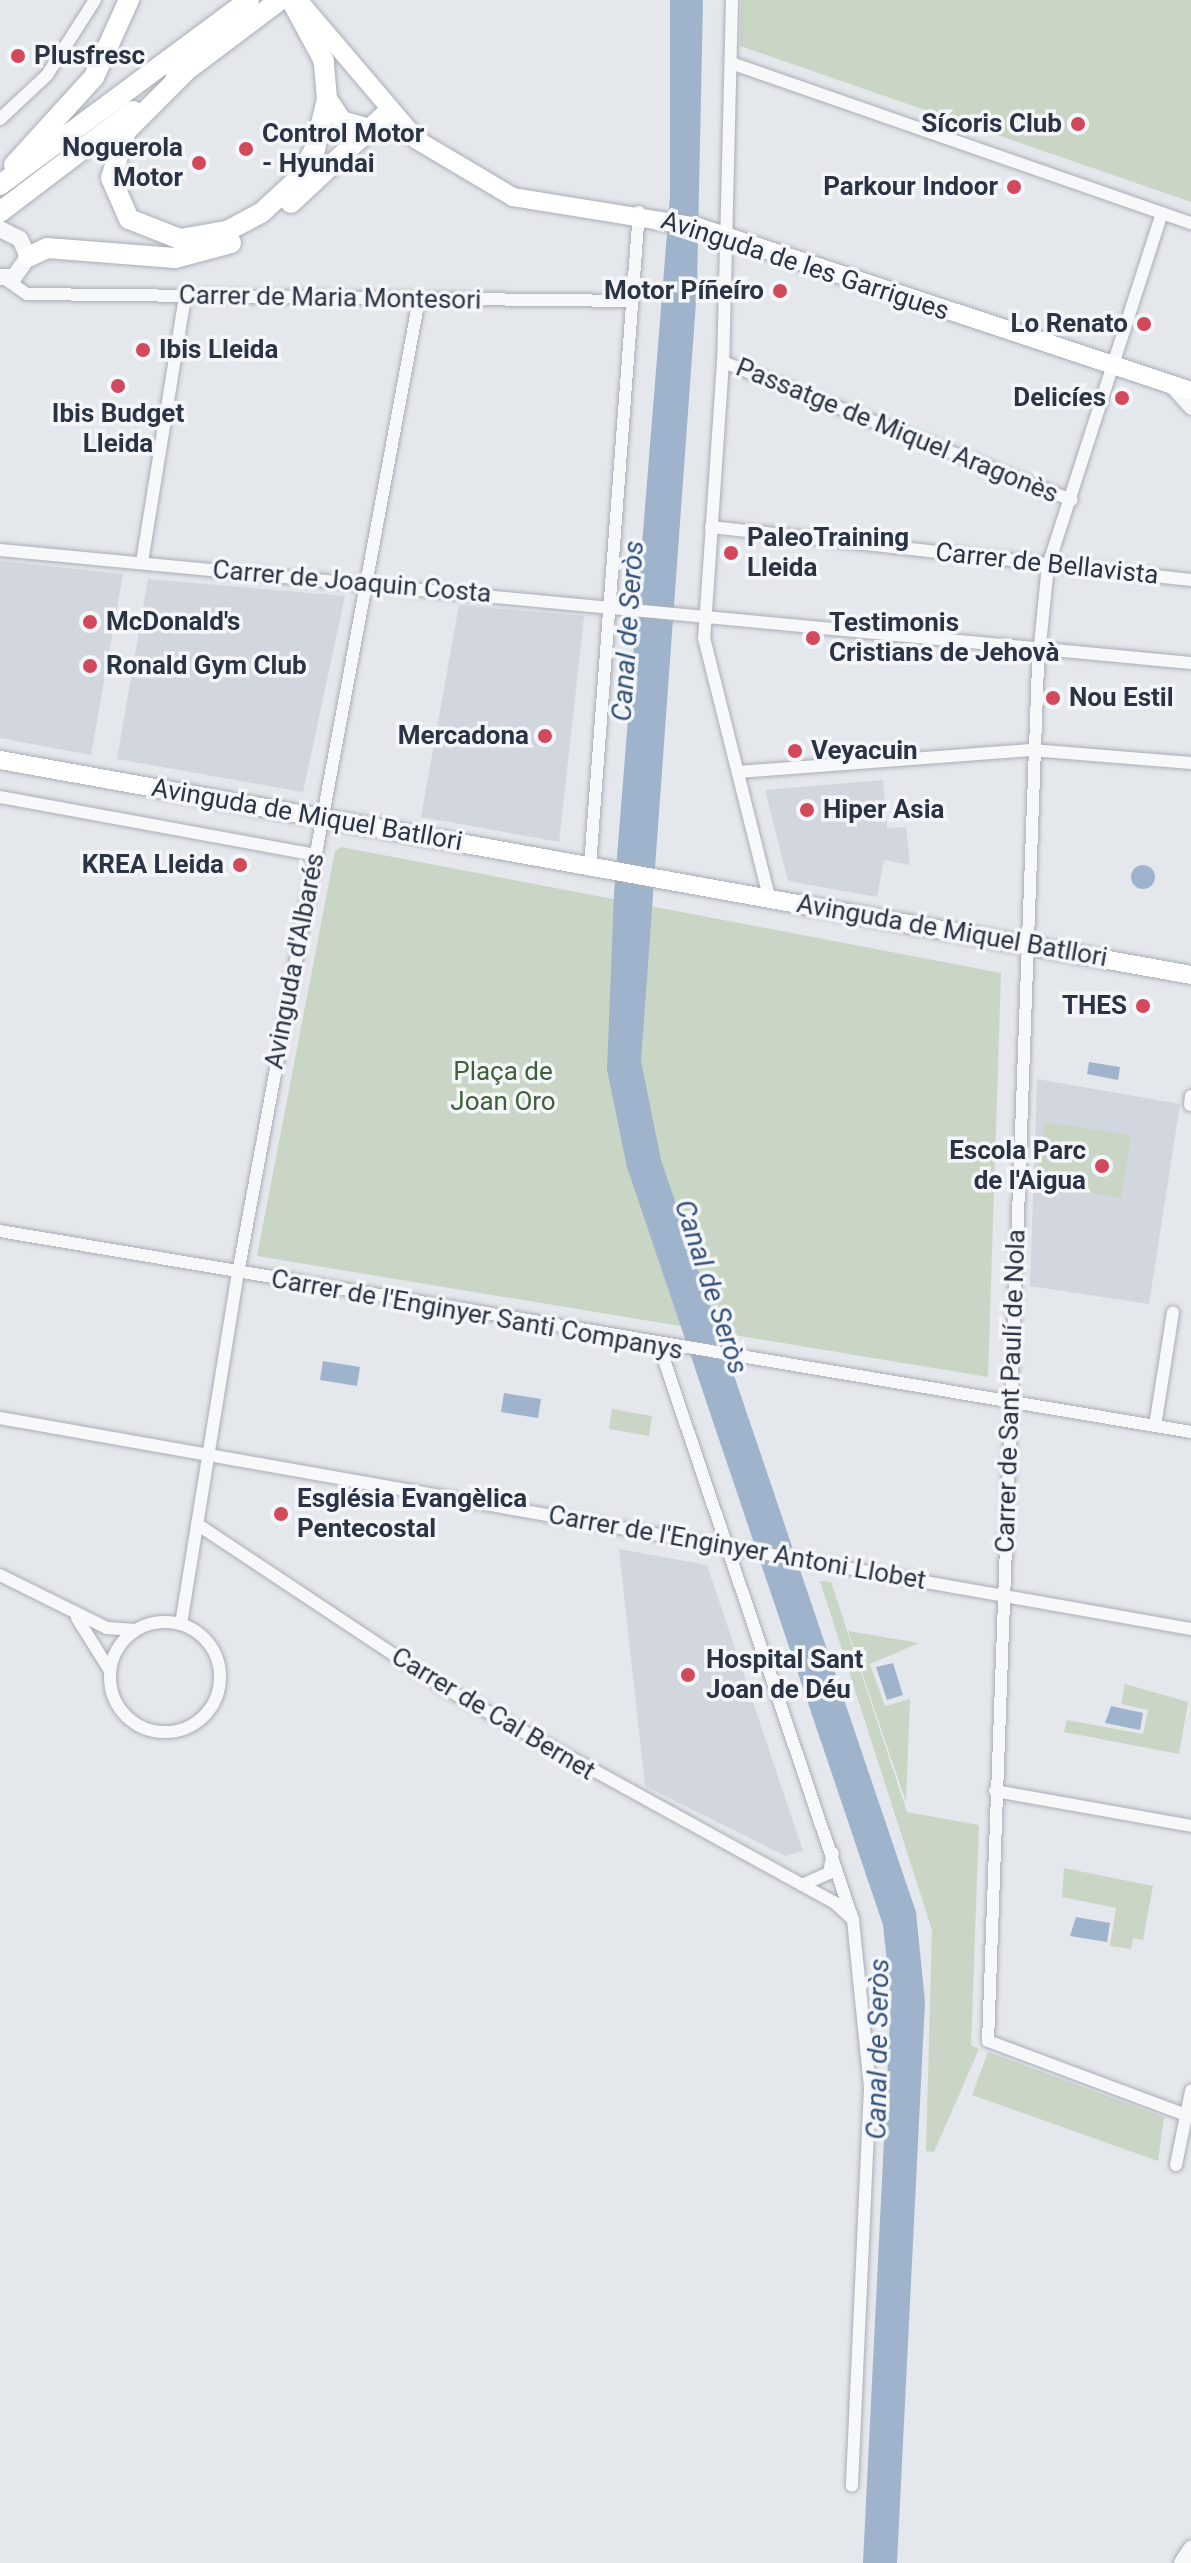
<!DOCTYPE html>
<html>
<head>
<meta charset="utf-8">
<style>
	body { margin:0 }
	#map { position:relative; width:1191px; height:2563px; overflow:hidden; background:#e4e7ec; font-family:Roboto,sans-serif }
	div>[style] { position:absolute }
	.built>* { inset:0; background:#d2d6de }
	.green>* { inset:0; background:#c9d6c5 }
	.water>* { inset:0; background:#9fb4cc }
	.round { border-radius:50% }
	.roads { filter:drop-shadow(0 0 2px #a9aeb7) drop-shadow(0 0 2px #a9aeb7) }
	.minor>* { height:12px; margin:-6px; padding:0 6px; transform-origin:6px; border-radius:6px; background:#f7f8fa }
	.minor>.ring { margin:-6px; padding:0; box-sizing:content-box; background:none; border:12px solid #f7f8fa; border-radius:50% }
	.tertiary>* { height:16px; margin:-8px; padding:0 8px; transform-origin:8px; border-radius:8px; background:#f7f8fa }
	.secondary>* { height:18px; margin:-9px; padding:0 9px; transform-origin:9px; border-radius:9px; background:#fff }
	.primary>* { height:20px; margin:-10px; padding:0 10px; transform-origin:10px; border-radius:10px; background:#fff }
	.dots>* { width:22px; height:22px; translate:-50% -50%; box-sizing:border-box; border:4px solid #f4f6f9; border-radius:50% }
	span { translate:-50% -50%; white-space:nowrap; text-align:center; line-height:1.15; -webkit-text-stroke:7px #f4f6f9; paint-order:stroke }
	.poi-label { font-size:26px; color:#2b3445; font-weight:700 }
	.left { translate:0 -50%; text-align:left }
	.right { translate:-100% -50%; text-align:right }
	.street-label { font-size:26px; color:#2b3445 }
	.park-label { font-size:26px; color:#3f6138 }
	.water-label { font-size:28px; color:#34527a; font-style:italic }
</style>
</head>
<body>
<div id="map">
	<div class="built">
		<div style="clip-path:polygon(0 561px,123px 574px,91px 755px,0 738px)"></div>
		<div style="clip-path:polygon(148px 579px,345px 596px,303px 792px,117px 759px)"></div>
		<div style="clip-path:polygon(459px 605px,584px 616px,559px 842px,421px 817px)"></div>
		<div style="clip-path:polygon(883px 780px,887px 828px,906px 827px,910px 865px,884px 860px,877px 897px,788px 881px,765px 790px)"></div>
		<div style="clip-path:polygon(1037px 1079px,1180px 1104px,1149px 1304px,1030px 1286px)"></div>
		<div style="clip-path:polygon(619px 1549px,707px 1565px,803px 1851px,785px 1856px,645px 1786px)"></div>
	</div>
	<div class="green">
		<div style="clip-path:polygon(741px 0,1191px 0,1191px 202px,740px 46px)"></div>
		<div style="clip-path:polygon(341px 847px,1001px 973px,988px 1377px,257px 1256px,335px 851px)"></div>
		<div style="clip-path:polygon(1045px 1122px,1131px 1135px,1121px 1198px,1036px 1184px)"></div>
		<div style="clip-path:polygon(612px 1409px,652px 1416px,649px 1436px,609px 1429px)"></div>
		<div style="clip-path:polygon(820px 1581px,831px 1582px,907px 1812px,979px 1825px,971px 2045px,979px 2049px,934px 2152px,926px 2151px,932px 1930px)"></div>
		<div style="clip-path:polygon(848px 1631px,919px 1643px,870px 1664px,885px 1706px,910px 1699px,906px 1802px)"></div>
		<div style="clip-path:polygon(1125px 1684px,1188px 1702px,1179px 1754px,1064px 1732px,1067px 1720px,1143px 1734px,1148px 1710px,1121px 1704px)"></div>
		<div style="clip-path:polygon(1064px 1868px,1153px 1886px,1143px 1940px,1133px 1938px,1131px 1949px,1110px 1946px,1116px 1908px,1062px 1897px)"></div>
		<div style="clip-path:polygon(988px 2052px,1164px 2117px,1158px 2161px,972px 2095px)"></div>
	</div>
	<div class="water">
		<div style="clip-path:polygon(670px 0,703px 0,697px 288px,641px 1061px,661px 1160px,916px 1912px,925px 2002px,897px 2563px,863px 2563px,891px 1999px,883px 1925px,627px 1167px,607px 1070px,614px 894px,670px 196px)"></div>
		<div class="round" style="left:1131px;top:865px;width:24px;height:24px"></div>
		<div style="clip-path:polygon(1089px 1062px,1120px 1067px,1118px 1080px,1087px 1074px)"></div>
		<div style="clip-path:polygon(323px 1361px,360px 1367px,357px 1386px,320px 1380px)"></div>
		<div style="clip-path:polygon(504px 1393px,541px 1399px,538px 1418px,501px 1412px)"></div>
		<div style="clip-path:polygon(893px 1663px,903px 1695px,887px 1700px,876px 1667px)"></div>
		<div style="clip-path:polygon(1111px 1706px,1143px 1713px,1140px 1730px,1105px 1723px)"></div>
		<div style="clip-path:polygon(1076px 1917px,1110px 1923px,1107px 1942px,1070px 1936px)"></div>
	</div>
	<div class="roads">
		<div class="minor">
			<div style="left:732px;top:0;width:362px;rotate:91.4deg"></div>
			<div style="left:723px;top:362px;width:277px;rotate:93.9deg"></div>
			<div style="left:704px;top:638px;width:267px;rotate:75.9deg"></div>
			<div style="left:731px;top:63px;width:487px;rotate:19.2deg"></div>
			<div style="left:0;top:119px;width:64px;rotate:-43.1deg"></div>
			<div style="left:47px;top:75px;width:89px;rotate:-57.4deg"></div>
			<div style="left:1162px;top:213px;width:370px;rotate:107.9deg"></div>
			<div style="left:1048px;top:565px;width:100px;rotate:95.7deg"></div>
			<div style="left:1038px;top:665px;width:1377px;rotate:92.08deg"></div>
			<div style="left:988px;top:2041px;width:211px;rotate:20.5deg"></div>
			<div style="left:4px;top:278px;width:28px;rotate:35deg"></div>
			<div style="left:27px;top:294px;width:605px;rotate:0.66deg"></div>
			<div style="left:723px;top:362px;width:375px;rotate:21.6deg"></div>
			<div style="left:1172px;top:388px;width:28px;rotate:48deg"></div>
			<div style="left:711px;top:527px;width:483px;rotate:6.3deg"></div>
			<div style="left:0;top:550px;width:1196px;rotate:5.42deg"></div>
			<div style="left:142px;top:562px;width:269px;rotate:-80.8deg"></div>
			<div style="left:738px;top:772px;width:294px;rotate:-4.3deg"></div>
			<div style="left:1031px;top:750px;width:161px;rotate:4.6deg"></div>
			<div style="left:0;top:797px;width:320px;rotate:10.4deg"></div>
			<div style="left:590px;top:866px;width:656px;rotate:-85.72deg"></div>
			<div style="left:1190px;top:1105px;width:9px;rotate:-84deg"></div>
			<div style="left:0;top:1231px;width:1208px;rotate:9.58deg"></div>
			<div style="left:660px;top:1348px;width:604px;rotate:71.35deg"></div>
			<div style="left:853px;top:1920px;width:168px;rotate:84.2deg"></div>
			<div style="left:870px;top:2087px;width:399px;rotate:92.6deg"></div>
			<div style="left:0;top:1418px;width:1210px;rotate:10.05deg"></div>
			<div style="left:1155px;top:1426px;width:115px;rotate:-81deg"></div>
			<div style="left:197px;top:1524px;width:296px;rotate:33.6deg"></div>
			<div style="left:444px;top:1688px;width:445px;rotate:28.8deg"></div>
			<div style="left:834px;top:1902px;width:26px;rotate:43deg"></div>
			<div style="left:0;top:1575px;width:119px;rotate:26.4deg"></div>
			<div style="left:107px;top:1628px;width:29px;rotate:4deg"></div>
			<div style="left:77px;top:1618px;width:60px;rotate:57.9deg"></div>
			<div class="ring" style="left:110px;top:1622px;width:98px;height:98px"></div>
			<div style="left:181px;top:1624px;width:356px;rotate:-80.8deg"></div>
			<div style="left:238px;top:1273px;width:991px;rotate:-79.47deg"></div>
			<div style="left:995px;top:1791px;width:199px;rotate:10.1deg"></div>
			<div style="left:802px;top:1885px;width:30px;rotate:-24deg"></div>
			<div style="left:829px;top:1873px;width:20px;rotate:-79deg"></div>
			<div style="left:1176px;top:2165px;width:76px;rotate:-78.5deg"></div>
		</div>
		<div class="tertiary">
			<div style="left:0;top:229px;width:22px;rotate:27deg"></div>
			<div style="left:20px;top:239px;width:20px;rotate:66deg"></div>
			<div style="left:28px;top:257px;width:24px;rotate:125deg"></div>
			<div style="left:14px;top:277px;width:14px;rotate:180deg"></div>
			<div style="left:1182px;top:2563px;width:17px;rotate:-57deg"></div>
		</div>
		<div class="secondary">
			<div style="left:298px;top:0;width:184px;rotate:49.6deg"></div>
			<div style="left:417px;top:140px;width:112px;rotate:30.7deg"></div>
			<div style="left:513px;top:197px;width:187px;rotate:9.2deg"></div>
			<div style="left:698px;top:227px;width:520px;rotate:18.4deg"></div>
			<div style="left:0;top:760px;width:1210px;rotate:10.23deg"></div>
		</div>
		<div class="primary">
			<div style="left:185px;top:72px;width:83px;rotate:135deg"></div>
			<div style="left:126px;top:131px;width:49px;rotate:107.7deg"></div>
			<div style="left:111px;top:178px;width:45px;rotate:66.3deg"></div>
			<div style="left:129px;top:219px;width:55px;rotate:21.4deg"></div>
			<div style="left:180px;top:239px;width:48px;rotate:-9.7deg"></div>
			<div style="left:227px;top:231px;width:38px;rotate:-28deg"></div>
			<div style="left:261px;top:213px;width:49px;rotate:-42.5deg"></div>
			<div style="left:297px;top:180px;width:36px;rotate:-60deg"></div>
			<div style="left:315px;top:149px;width:51px;rotate:-76.5deg"></div>
			<div style="left:327px;top:99px;width:38px;rotate:-95deg"></div>
			<div style="left:324px;top:61px;width:69px;rotate:-118.4deg"></div>
			<div style="left:175px;top:79px;width:131px;rotate:-37deg"></div>
			<div style="left:327px;top:99px;width:27px;rotate:56deg"></div>
			<div style="left:342px;top:121px;width:29px;rotate:16deg"></div>
			<div style="left:14px;top:165px;width:119px;rotate:-47.7deg"></div>
			<div style="left:94px;top:77px;width:85px;rotate:-65.6deg"></div>
			<div style="left:0;top:185px;width:310px;rotate:-36.6deg"></div>
			<div style="left:291px;top:203px;width:134px;rotate:-43.2deg"></div>
			<div style="left:0;top:212px;width:167px;rotate:-37.2deg"></div>
			<div style="left:28px;top:257px;width:21px;rotate:-25deg"></div>
			<div style="left:47px;top:248px;width:128px;rotate:4.5deg"></div>
			<div style="left:175px;top:258px;width:58px;rotate:-15deg"></div>
		</div>
	</div>
	<div class="dots">
		<div style="left:18px;top:56px;background:#d1495b"></div>
		<div style="left:1078px;top:124px;background:#d1495b"></div>
		<div style="left:246px;top:149px;background:#d1495b"></div>
		<div style="left:199px;top:163px;background:#d1495b"></div>
		<div style="left:1014px;top:187px;background:#d1495b"></div>
		<div style="left:780px;top:291px;background:#d1495b"></div>
		<div style="left:1144px;top:324px;background:#d1495b"></div>
		<div style="left:143px;top:350px;background:#d1495b"></div>
		<div style="left:118px;top:386px;background:#d1495b"></div>
		<div style="left:1122px;top:398px;background:#d1495b"></div>
		<div style="left:731px;top:553px;background:#d1495b"></div>
		<div style="left:90px;top:622px;background:#d1495b"></div>
		<div style="left:813px;top:638px;background:#d1495b"></div>
		<div style="left:90px;top:666px;background:#d1495b"></div>
		<div style="left:1053px;top:698px;background:#d1495b"></div>
		<div style="left:545px;top:736px;background:#d1495b"></div>
		<div style="left:795px;top:751px;background:#d1495b"></div>
		<div style="left:807px;top:810px;background:#d1495b"></div>
		<div style="left:240px;top:865px;background:#d1495b"></div>
		<div style="left:1143px;top:1006px;background:#d1495b"></div>
		<div style="left:1102px;top:1166px;background:#d1495b"></div>
		<div style="left:281px;top:1514px;background:#d1495b"></div>
		<div style="left:688px;top:1675px;background:#d1495b"></div>
	</div>
	<div class="poi-label">
		<span class="left" style="left:34px;top:56px">Plusfresc</span>
		<span class="right" style="left:1062px;top:124px">Sícoris Club</span>
		<span class="left" style="left:262px;top:149px">Control Motor<br>- Hyundai</span>
		<span class="right" style="left:183px;top:163px">Noguerola<br>Motor</span>
		<span class="right" style="left:998px;top:187px">Parkour Indoor</span>
		<span class="right" style="left:764px;top:291px">Motor Píñeíro</span>
		<span class="right" style="left:1128px;top:324px">Lo Renato</span>
		<span class="left" style="left:159px;top:350px">Ibis Lleida</span>
		<span class="right" style="left:1106px;top:398px">Delicíes</span>
		<span style="left:118px;top:429px">Ibis Budget<br>Lleida</span>
		<span class="left" style="left:747px;top:553px">PaleoTraining<br>Lleida</span>
		<span class="left" style="left:106px;top:622px">McDonald's</span>
		<span class="left" style="left:829px;top:638px">Testimonis<br>Cristians de Jehovà</span>
		<span class="left" style="left:106px;top:666px">Ronald Gym Club</span>
		<span class="left" style="left:1069px;top:698px">Nou Estil</span>
		<span class="right" style="left:529px;top:736px">Mercadona</span>
		<span class="left" style="left:811px;top:751px">Veyacuin</span>
		<span class="left" style="left:823px;top:810px">Hiper Asia</span>
		<span class="right" style="left:224px;top:865px">KREA Lleida</span>
		<span class="right" style="left:1127px;top:1006px">THES</span>
		<span class="right" style="left:1086px;top:1166px">Escola Parc<br>de l'Aigua</span>
		<span class="left" style="left:297px;top:1514px">Església Evangèlica<br>Pentecostal</span>
		<span class="left" style="left:706px;top:1675px">Hospital Sant<br>Joan de Déu</span>
	</div>
	<div class="street-label">
		<span style="left:805px;top:266px;rotate:18deg">Avinguda de les Garrigues</span>
		<span style="left:330px;top:298px;rotate:1deg">Carrer de Maria Montesori</span>
		<span style="left:897px;top:431px;rotate:22deg">Passatge de Miquel Aragonès</span>
		<span style="left:1047px;top:564px;rotate:6deg">Carrer de Bellavista</span>
		<span style="left:352px;top:582px;rotate:5deg">Carrer de Joaquin Costa</span>
		<span style="left:307px;top:815px;rotate:10deg">Avinguda de Miquel Batllori</span>
		<span style="left:952px;top:931px;rotate:10deg">Avinguda de Miquel Batllori</span>
		<span style="left:295px;top:961px;rotate:-79deg">Avinguda d'Albarés</span>
		<span style="left:477px;top:1315px;rotate:10deg">Carrer de l'Enginyer Santi Companys</span>
		<span style="left:1011px;top:1391px;rotate:-88deg">Carrer de Sant Paulí de Nola</span>
		<span style="left:737px;top:1548px;rotate:10deg">Carrer de l'Enginyer Antoni Llobet</span>
		<span style="left:493px;top:1714px;rotate:31deg">Carrer de Cal Bernet</span>
	</div>
	<div class="park-label">
		<span style="left:503px;top:1087px">Plaça de<br>Joan Oro</span>
	</div>
	<div class="water-label">
		<span style="left:628px;top:631px;rotate:-86deg">Canal de Seròs</span>
		<span style="left:711px;top:1287px;rotate:72deg">Canal de Seròs</span>
		<span style="left:878px;top:2049px;rotate:-89deg">Canal de Seròs</span>
	</div>
</div>
</body>
</html>
